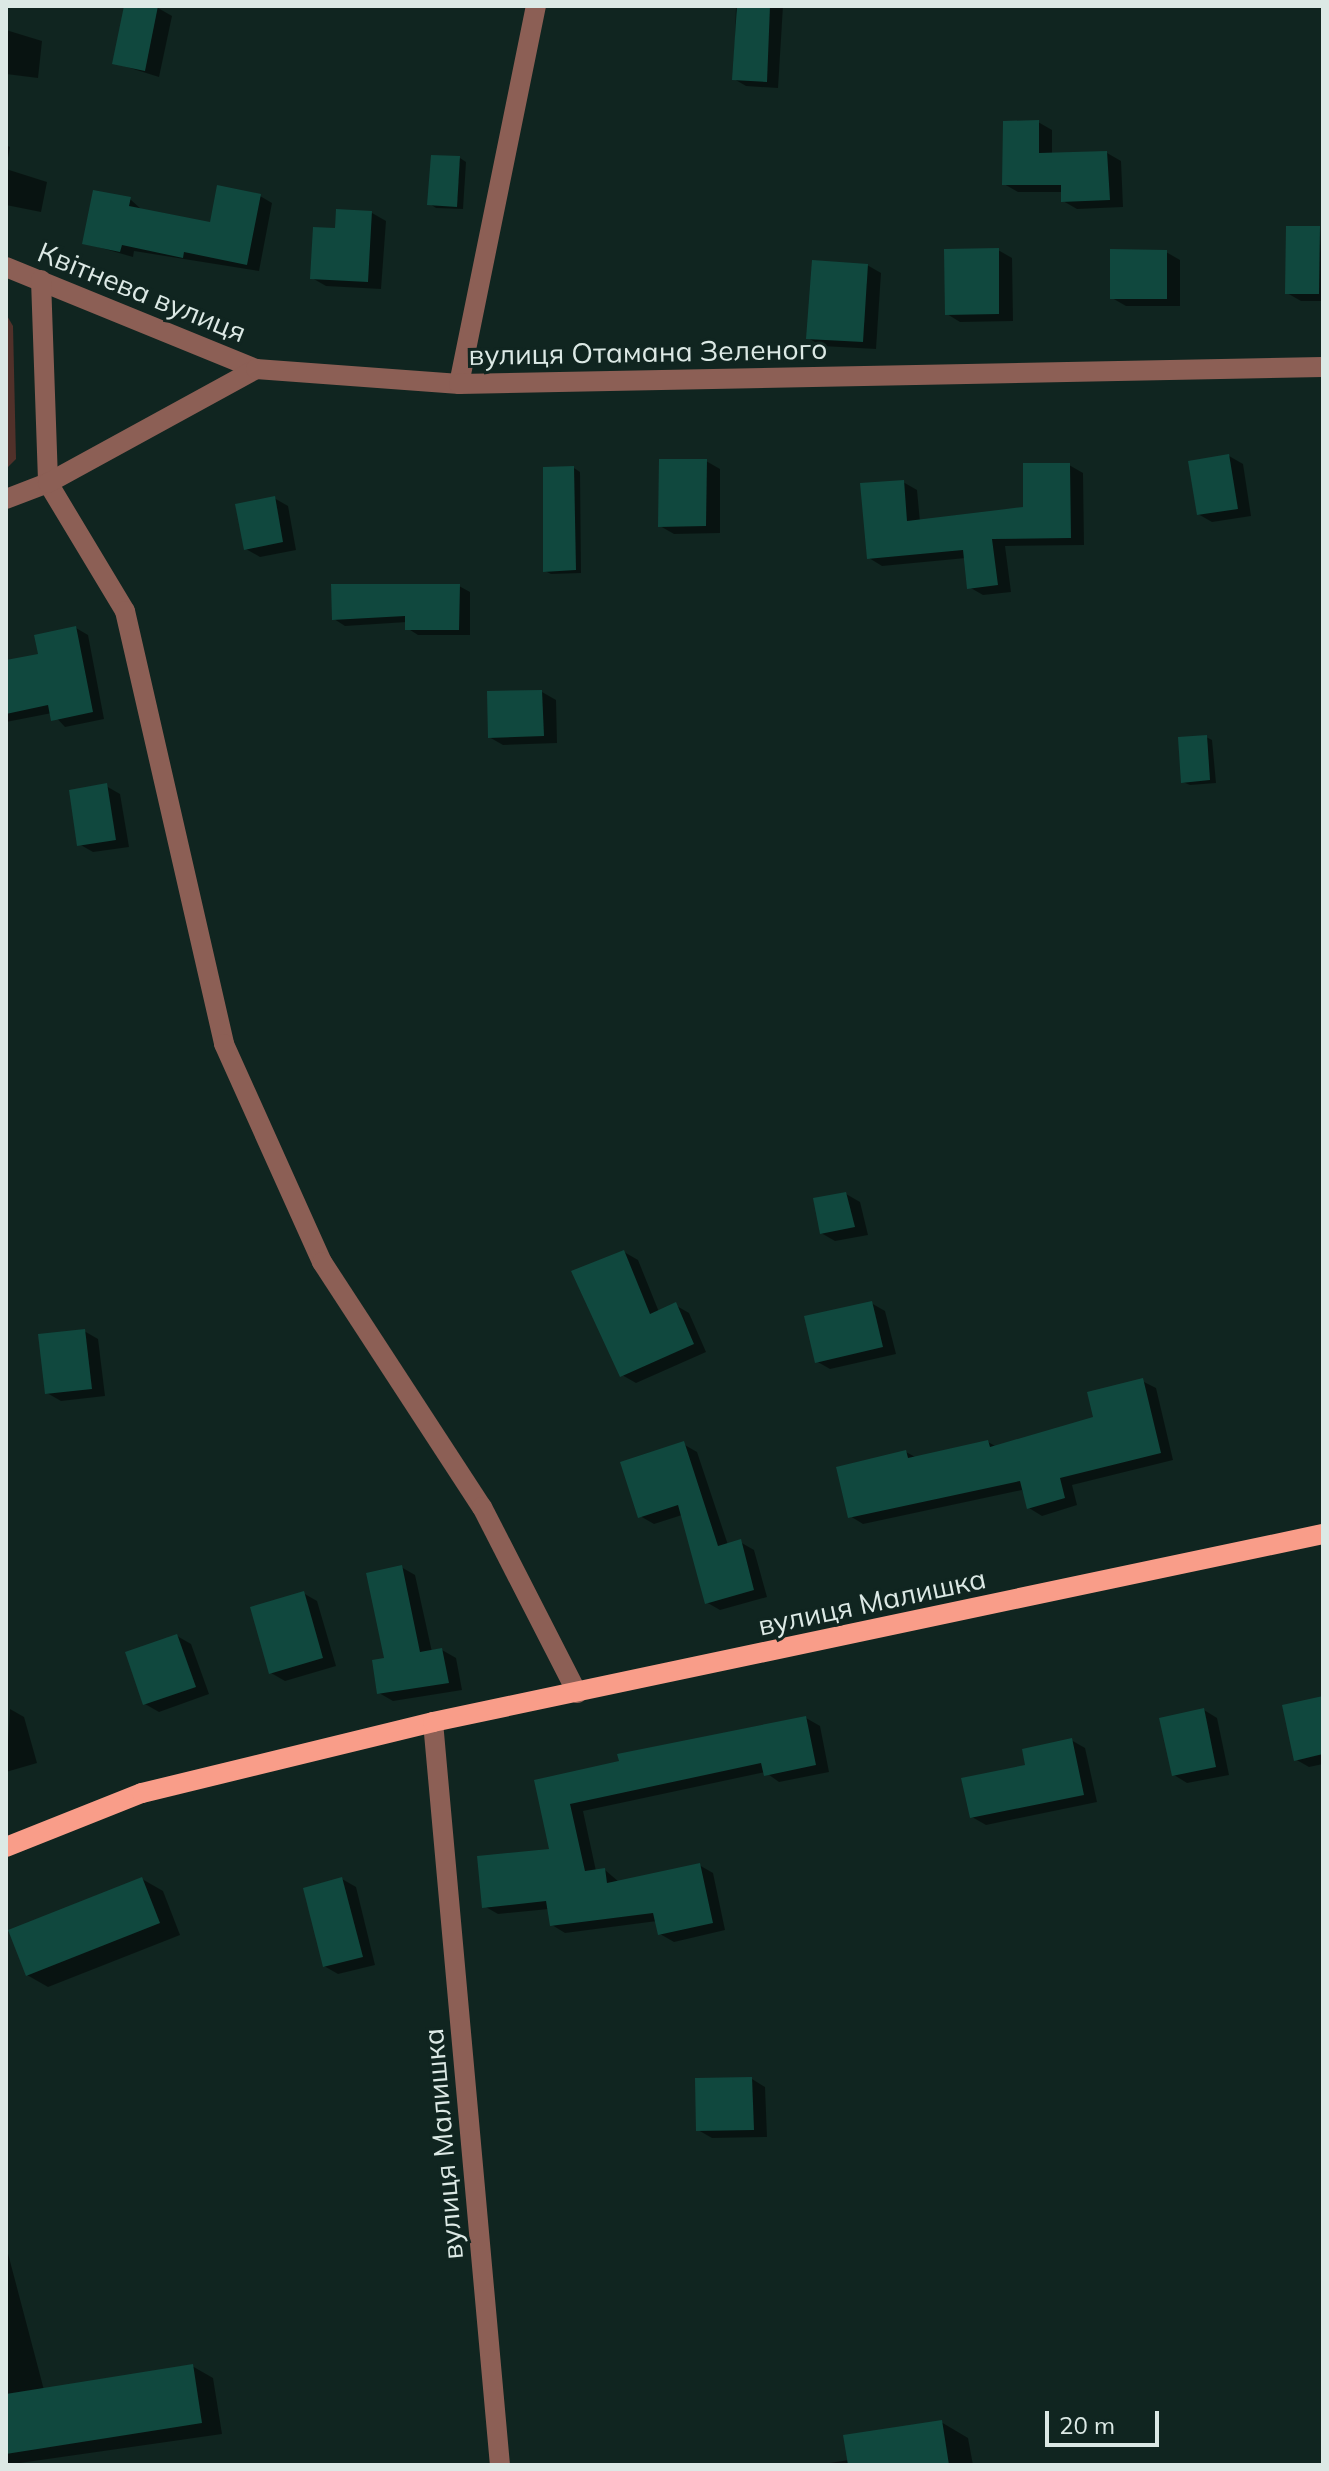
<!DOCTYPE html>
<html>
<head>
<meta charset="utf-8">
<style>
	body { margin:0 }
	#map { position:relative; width:1329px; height:2471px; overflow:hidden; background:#102520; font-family:Mulish,sans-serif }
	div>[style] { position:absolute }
	.green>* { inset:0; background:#51312a }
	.shadow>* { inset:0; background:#0007 }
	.building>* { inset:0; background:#10483e }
	.minor>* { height:20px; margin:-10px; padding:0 10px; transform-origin:10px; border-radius:10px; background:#8c5f55 }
	.major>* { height:20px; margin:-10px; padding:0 10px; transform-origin:10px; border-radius:10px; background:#f99d89 }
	span { translate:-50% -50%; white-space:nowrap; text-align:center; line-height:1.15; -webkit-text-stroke:6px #102520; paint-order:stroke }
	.street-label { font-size:28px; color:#dce9e5 }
	.frame { position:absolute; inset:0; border:8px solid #dce9e5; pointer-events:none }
	.scale { position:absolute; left:1045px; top:2411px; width:114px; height:36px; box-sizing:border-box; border:4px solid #dce9e5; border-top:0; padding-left:10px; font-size:24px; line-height:28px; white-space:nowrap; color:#dce9e5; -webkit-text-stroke:6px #102520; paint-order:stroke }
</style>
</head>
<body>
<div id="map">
	<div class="green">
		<div style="clip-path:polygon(6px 314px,13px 326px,16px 459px,6px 469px)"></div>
	</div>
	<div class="shadow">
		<div style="clip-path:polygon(126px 6px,158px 8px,172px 16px,159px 77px,114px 63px)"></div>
		<div style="clip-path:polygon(736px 6px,783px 6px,778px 88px,746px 86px,734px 79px)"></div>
		<div style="clip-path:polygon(6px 30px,42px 41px,38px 78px,6px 74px)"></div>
		<div style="clip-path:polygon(1038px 122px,1052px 130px,1052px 155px,1107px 153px,1121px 161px,1123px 207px,1077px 209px,1063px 201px,1063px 192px,1018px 192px,1004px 184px)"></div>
		<div style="clip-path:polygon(6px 145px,10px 147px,6px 169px)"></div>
		<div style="clip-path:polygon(460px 158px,466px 162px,463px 209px,436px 208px,430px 204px)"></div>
		<div style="clip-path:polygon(6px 169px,47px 182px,41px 212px,6px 205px)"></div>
		<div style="clip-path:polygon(260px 196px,272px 203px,259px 271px,134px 251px,133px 257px,84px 243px,130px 199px,142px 210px,212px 225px)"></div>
		<div style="clip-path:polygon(372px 213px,386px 221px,381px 289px,326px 286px,312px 278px)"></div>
		<div style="clip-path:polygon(1320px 228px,1323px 301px,1301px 301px,1287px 293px)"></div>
		<div style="clip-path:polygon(998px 250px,1012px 258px,1013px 321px,960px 322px,947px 314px)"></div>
		<div style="clip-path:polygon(1166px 252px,1180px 260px,1180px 306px,1126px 306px,1112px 298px)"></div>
		<div style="clip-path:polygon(867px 265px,881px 273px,876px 349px,822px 346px,808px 338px)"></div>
		<div style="clip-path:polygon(1229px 456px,1243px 464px,1251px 516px,1212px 522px,1198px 514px)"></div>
		<div style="clip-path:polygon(706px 461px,720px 469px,720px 533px,674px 534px,660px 526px)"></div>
		<div style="clip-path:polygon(1069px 465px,1083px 473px,1084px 545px,1005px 546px,1011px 592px,983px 595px,969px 587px,966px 558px,882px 566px,869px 558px,903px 482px,917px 490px,920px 522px,1025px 509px)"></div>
		<div style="clip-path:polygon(574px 468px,580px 472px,581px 573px,551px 574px,545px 571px)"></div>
		<div style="clip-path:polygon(274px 498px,288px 506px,296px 550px,260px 557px,246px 549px)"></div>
		<div style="clip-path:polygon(459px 586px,470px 592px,470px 635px,418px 635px,407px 628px,407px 622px,345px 626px,334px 619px)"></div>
		<div style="clip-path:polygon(76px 628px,88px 635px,104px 719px,65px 727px,52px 713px,6px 722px,6px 662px,40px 656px)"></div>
		<div style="clip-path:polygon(542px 692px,556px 700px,557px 743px,503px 745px,489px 737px)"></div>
		<div style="clip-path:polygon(1206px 737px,1212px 740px,1216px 783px,1190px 785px,1183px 782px)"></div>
		<div style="clip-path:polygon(106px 786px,120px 794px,129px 847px,93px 852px,79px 844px)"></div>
		<div style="clip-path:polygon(846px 1194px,860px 1202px,868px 1235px,835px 1241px,821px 1233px)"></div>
		<div style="clip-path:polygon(624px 1252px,638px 1260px,659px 1312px,675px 1305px,689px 1313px,706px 1352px,636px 1383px,622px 1375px)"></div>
		<div style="clip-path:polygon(871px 1303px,885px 1311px,896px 1354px,830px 1369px,816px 1361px)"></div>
		<div style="clip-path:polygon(84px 1331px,98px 1339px,105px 1396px,61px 1401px,47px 1393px)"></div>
		<div style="clip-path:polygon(1142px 1381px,1156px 1388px,1173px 1460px,1072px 1485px,1077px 1505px,1042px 1516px,1029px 1508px,1022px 1490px,863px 1524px,850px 1516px,906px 1452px,917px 1458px,988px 1442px,997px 1447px,1095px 1418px)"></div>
		<div style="clip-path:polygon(683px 1444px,697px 1452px,728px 1545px,740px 1542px,754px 1550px,767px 1597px,720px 1610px,706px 1602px,682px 1515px,654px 1524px,640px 1516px)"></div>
		<div style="clip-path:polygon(401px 1567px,415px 1575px,432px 1652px,442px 1650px,456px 1658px,462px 1690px,393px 1701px,379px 1693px)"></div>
		<div style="clip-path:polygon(303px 1593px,317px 1601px,336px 1666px,285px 1681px,271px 1673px)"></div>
		<div style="clip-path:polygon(177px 1636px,191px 1644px,209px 1694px,159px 1712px,145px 1704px)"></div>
		<div style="clip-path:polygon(1323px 1698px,1323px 1764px,1309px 1767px,1295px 1759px)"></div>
		<div style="clip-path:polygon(10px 1709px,24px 1717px,37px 1763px,6px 1772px)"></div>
		<div style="clip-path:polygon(1204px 1710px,1217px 1718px,1229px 1775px,1187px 1783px,1174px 1775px)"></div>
		<div style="clip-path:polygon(806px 1718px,820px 1726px,829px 1772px,779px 1782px,765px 1772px,583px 1811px,596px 1871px,605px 1870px,619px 1882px,699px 1865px,713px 1873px,725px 1930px,674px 1942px,660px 1934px,657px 1921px,565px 1933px,552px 1925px,549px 1909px,498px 1914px,484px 1906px,551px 1851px,537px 1781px)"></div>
		<div style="clip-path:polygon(1071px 1740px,1085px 1748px,1097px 1802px,986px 1825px,972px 1817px)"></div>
		<div style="clip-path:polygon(142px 1879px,163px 1891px,180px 1935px,48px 1987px,27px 1975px)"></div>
		<div style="clip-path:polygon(342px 1879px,356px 1887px,375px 1965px,338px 1974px,324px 1966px)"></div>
		<div style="clip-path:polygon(752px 2079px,765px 2087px,767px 2137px,712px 2138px,698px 2130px)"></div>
		<div style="clip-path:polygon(6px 2246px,44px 2390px,192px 2366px,213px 2378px,222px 2434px,6px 2465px)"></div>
		<div style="clip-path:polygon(941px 2422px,968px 2438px,973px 2465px,816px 2465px,849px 2460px)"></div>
	</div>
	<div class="building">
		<div style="clip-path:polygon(124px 6px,158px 6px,145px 71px,112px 64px)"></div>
		<div style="clip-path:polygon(737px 6px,770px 6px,767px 82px,732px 80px)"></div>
		<div style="clip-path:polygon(1039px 120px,1039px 153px,1107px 151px,1110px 200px,1061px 202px,1061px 185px,1002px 185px,1003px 121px)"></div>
		<div style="clip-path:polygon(431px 155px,460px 156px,457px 207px,427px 205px)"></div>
		<div style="clip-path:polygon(217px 185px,261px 194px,247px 265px,184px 252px,183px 258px,122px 245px,120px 252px,82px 244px,93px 190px,131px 197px,129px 206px,210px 222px)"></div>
		<div style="clip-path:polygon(336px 209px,372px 211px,368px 282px,310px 279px,313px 227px,335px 228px)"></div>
		<div style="clip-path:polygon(1286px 226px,1320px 226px,1319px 294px,1285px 294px)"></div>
		<div style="clip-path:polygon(999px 248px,999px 314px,945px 315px,944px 249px)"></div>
		<div style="clip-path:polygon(1110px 249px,1167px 250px,1167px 299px,1110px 299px)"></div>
		<div style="clip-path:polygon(812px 260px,868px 264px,863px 342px,806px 339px)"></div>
		<div style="clip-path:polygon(1229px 454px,1238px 509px,1197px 515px,1188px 461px)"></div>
		<div style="clip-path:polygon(659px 459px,707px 459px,706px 526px,658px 527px)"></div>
		<div style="clip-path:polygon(1023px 463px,1070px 463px,1071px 538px,992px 539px,998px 585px,967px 589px,963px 550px,867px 559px,860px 483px,904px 480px,907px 521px,1023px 507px)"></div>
		<div style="clip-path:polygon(574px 466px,576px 570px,543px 572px,543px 467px)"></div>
		<div style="clip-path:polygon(275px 496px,283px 542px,244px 550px,235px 504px)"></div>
		<div style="clip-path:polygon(331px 584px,460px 584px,459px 630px,405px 630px,405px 616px,332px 620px)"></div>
		<div style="clip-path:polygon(76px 626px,93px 712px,51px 721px,48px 705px,6px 714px,6px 660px,38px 654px,34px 635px)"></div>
		<div style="clip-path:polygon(542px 690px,544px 736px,488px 738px,487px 691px)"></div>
		<div style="clip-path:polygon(1207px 735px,1210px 780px,1181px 783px,1178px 737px)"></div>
		<div style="clip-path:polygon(107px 783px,116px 840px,77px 846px,69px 790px)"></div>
		<div style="clip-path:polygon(846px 1192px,855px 1227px,820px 1234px,813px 1198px)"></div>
		<div style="clip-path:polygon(624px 1250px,650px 1314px,676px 1302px,694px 1344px,620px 1377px,571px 1271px)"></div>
		<div style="clip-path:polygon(872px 1301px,883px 1347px,815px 1363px,804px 1316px)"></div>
		<div style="clip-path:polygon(85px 1329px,92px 1389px,45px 1394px,38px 1334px)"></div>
		<div style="clip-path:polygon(1143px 1378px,1161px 1453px,1060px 1478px,1065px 1498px,1027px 1509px,1020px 1481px,848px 1518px,836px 1467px,906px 1450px,908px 1458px,988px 1440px,990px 1447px,1093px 1417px,1087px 1392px)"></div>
		<div style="clip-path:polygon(684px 1441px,718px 1546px,741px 1539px,754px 1590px,705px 1604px,678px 1505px,638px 1518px,620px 1462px)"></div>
		<div style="clip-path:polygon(402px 1565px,420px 1652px,442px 1648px,449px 1683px,377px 1694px,372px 1660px,384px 1658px,366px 1573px)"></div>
		<div style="clip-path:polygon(304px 1591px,323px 1658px,269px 1674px,250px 1607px)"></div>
		<div style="clip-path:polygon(177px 1634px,196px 1687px,143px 1705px,125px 1652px)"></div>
		<div style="clip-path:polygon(1323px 1696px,1323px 1754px,1294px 1761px,1282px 1705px)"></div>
		<div style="clip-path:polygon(1204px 1708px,1216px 1767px,1172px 1776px,1159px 1718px)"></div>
		<div style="clip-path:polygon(806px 1716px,816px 1765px,764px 1776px,761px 1763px,570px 1804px,585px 1871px,605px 1868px,607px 1883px,700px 1863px,713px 1923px,658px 1935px,653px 1913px,550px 1926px,546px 1901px,482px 1908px,477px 1856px,549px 1849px,534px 1780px,619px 1761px,617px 1754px)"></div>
		<div style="clip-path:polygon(1072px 1738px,1084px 1795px,970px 1818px,961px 1778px,1025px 1765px,1022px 1749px)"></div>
		<div style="clip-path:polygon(142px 1877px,160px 1923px,26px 1976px,8px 1930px)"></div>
		<div style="clip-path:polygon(342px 1877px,363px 1957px,323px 1967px,303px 1888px)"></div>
		<div style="clip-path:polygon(752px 2077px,754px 2130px,696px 2131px,695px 2078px)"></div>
		<div style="clip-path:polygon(193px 2364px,202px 2423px,6px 2454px,6px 2394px)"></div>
		<div style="clip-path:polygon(942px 2420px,949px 2465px,848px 2465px,843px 2435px)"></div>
	</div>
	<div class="minor">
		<div style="left:6px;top:267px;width:270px;rotate:22.2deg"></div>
		<div style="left:41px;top:280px;width:203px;rotate:88deg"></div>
		<div style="left:48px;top:483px;width:149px;rotate:59deg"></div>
		<div style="left:125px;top:611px;width:444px;rotate:77.1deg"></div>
		<div style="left:224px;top:1044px;width:239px;rotate:65.8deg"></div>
		<div style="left:322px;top:1262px;width:293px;rotate:56.9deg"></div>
		<div style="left:482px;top:1507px;width:209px;rotate:62.9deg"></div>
		<div style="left:459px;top:384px;width:386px;rotate:-78.5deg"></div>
		<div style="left:6px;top:499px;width:45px;rotate:-20.9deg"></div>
		<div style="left:48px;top:483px;width:237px;rotate:-28.7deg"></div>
		<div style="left:256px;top:369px;width:204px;rotate:4.2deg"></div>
		<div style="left:459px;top:384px;width:864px;rotate:-1.13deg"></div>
		<div style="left:433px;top:1722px;width:746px;rotate:84.85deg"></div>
	</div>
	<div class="major">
		<div style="left:6px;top:1847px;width:146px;rotate:-21.7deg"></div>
		<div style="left:142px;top:1793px;width:300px;rotate:-13.7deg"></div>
		<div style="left:433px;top:1722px;width:910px;rotate:-11.93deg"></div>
	</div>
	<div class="street-label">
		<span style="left:142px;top:292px;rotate:22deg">Квітнева вулиця</span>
		<span style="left:648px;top:352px;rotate:-1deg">вулиця Отамана Зеленого</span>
		<span style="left:872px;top:1602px;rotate:-12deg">вулиця Малишка</span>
		<span style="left:443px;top:2144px;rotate:-95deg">вулиця Малишка</span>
	</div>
	<div class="frame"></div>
	<div class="scale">20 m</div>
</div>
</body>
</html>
